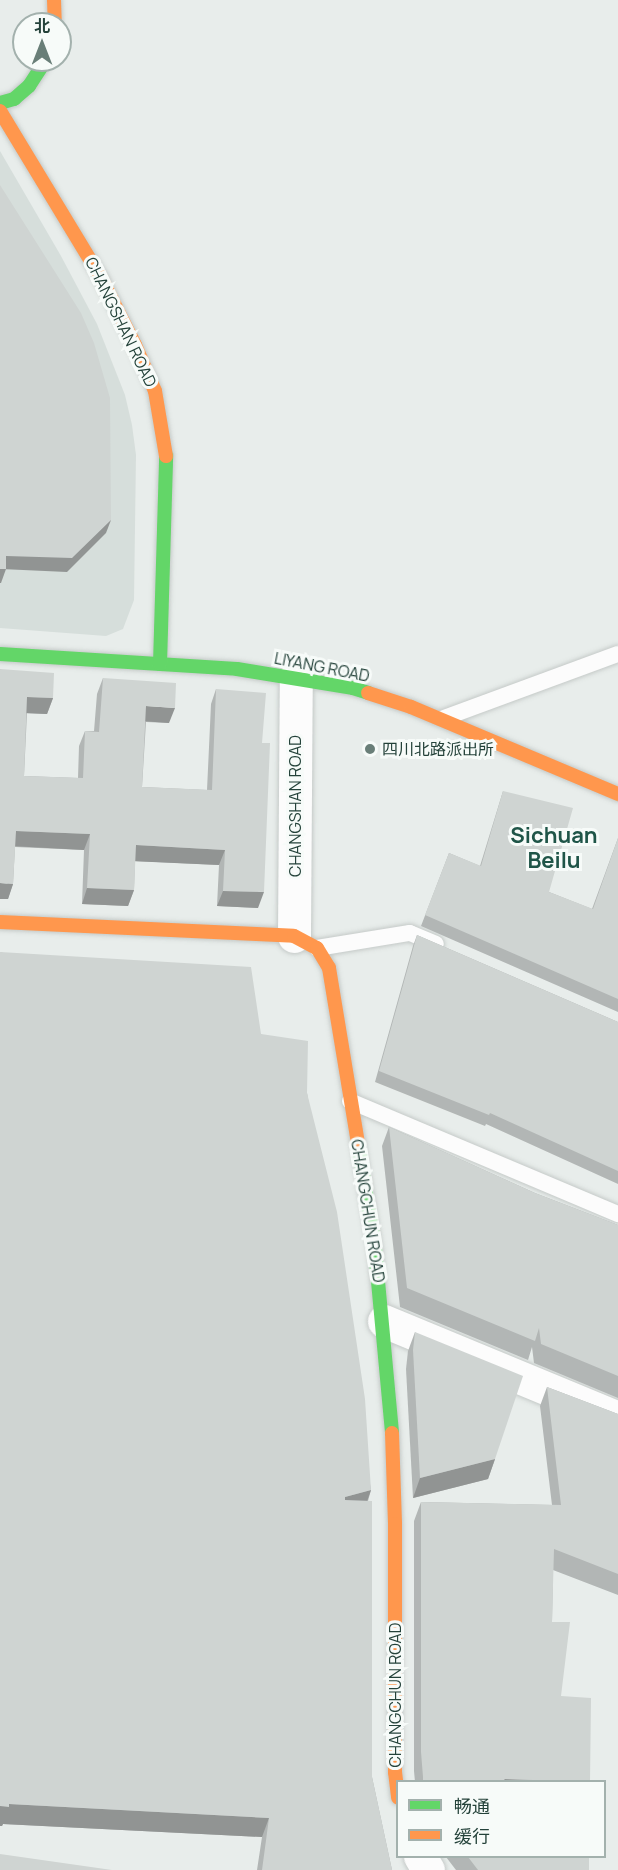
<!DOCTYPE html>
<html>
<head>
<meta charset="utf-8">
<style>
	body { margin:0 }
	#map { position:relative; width:618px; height:1870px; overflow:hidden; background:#e8edeb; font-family:Manrope,"Noto Sans SC",sans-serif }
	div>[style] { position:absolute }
	.built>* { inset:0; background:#d6dedb }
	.roads { filter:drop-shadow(0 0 2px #c5cac8) drop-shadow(0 0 2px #c5cac8) }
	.lane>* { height:16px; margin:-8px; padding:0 8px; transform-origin:8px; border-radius:8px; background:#fcfcfc }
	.street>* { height:33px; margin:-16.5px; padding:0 16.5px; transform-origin:16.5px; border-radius:16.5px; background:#fcfcfc }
	.fast>* { height:14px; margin:-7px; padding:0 7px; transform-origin:7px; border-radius:7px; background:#63d668 }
	.slow>* { height:14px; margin:-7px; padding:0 7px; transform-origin:7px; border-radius:7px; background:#ff974d }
	.wall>* { inset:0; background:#b2b6b5 }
	.shaded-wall>* { inset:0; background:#919493 }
	.building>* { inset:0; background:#cfd4d2 }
	.dots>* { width:16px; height:16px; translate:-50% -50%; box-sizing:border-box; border:3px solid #f7fbf9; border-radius:50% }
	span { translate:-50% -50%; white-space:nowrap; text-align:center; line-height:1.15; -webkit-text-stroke:6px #f7fbf9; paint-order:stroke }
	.street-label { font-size:16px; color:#24423a }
	.poi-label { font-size:16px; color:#24423a }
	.left { translate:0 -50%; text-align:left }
	.district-label { font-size:22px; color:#1f5548; font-weight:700 }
	.legend { position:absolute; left:396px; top:1780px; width:210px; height:78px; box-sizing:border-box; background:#f7fbf9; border:2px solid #a3b1ad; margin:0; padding:8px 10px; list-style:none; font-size:18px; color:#24423a }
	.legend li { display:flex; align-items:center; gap:12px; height:30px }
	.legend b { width:30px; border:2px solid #a3b1ad }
	.north { position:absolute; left:12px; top:12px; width:60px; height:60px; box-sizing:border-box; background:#f7fbf9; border:2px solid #a3b1ad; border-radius:50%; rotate:0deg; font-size:16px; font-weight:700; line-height:24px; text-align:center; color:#24423a }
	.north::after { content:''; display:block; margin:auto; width:21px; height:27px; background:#697e78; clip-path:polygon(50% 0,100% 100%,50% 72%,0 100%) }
</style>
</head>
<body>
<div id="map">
	<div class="built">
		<div style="clip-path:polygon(0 151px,61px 256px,97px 324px,125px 395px,132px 425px,136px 455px,134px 600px,123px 629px,106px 636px,0 628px)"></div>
	</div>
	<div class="roads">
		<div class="lane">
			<div style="left:444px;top:718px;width:185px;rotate:-20.2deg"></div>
			<div style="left:317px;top:948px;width:94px;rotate:-9.2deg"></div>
			<div style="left:410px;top:933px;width:28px;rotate:23deg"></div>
			<div style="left:350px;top:1101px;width:291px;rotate:22.9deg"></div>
		</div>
		<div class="street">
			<div style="left:294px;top:936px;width:259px;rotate:-89.6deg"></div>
			<div style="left:384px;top:1321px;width:253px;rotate:22.5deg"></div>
			<div style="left:420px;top:1856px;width:16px;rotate:60deg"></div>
		</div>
		<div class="fast">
			<div style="left:0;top:103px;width:15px;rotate:-16deg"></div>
			<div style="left:14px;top:99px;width:20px;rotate:-41deg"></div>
			<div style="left:29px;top:86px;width:31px;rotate:-57deg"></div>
			<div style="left:0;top:654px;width:237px;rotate:3.6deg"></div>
			<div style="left:237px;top:669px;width:118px;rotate:9.3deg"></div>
			<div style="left:353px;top:688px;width:16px;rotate:18deg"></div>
			<div style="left:160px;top:664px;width:208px;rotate:-88.3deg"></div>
			<div style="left:358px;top:1143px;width:107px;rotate:80.9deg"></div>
			<div style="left:375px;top:1249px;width:185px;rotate:84.7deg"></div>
		</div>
		<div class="slow">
			<div style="left:54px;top:0;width:24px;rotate:88deg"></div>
			<div style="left:0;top:111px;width:193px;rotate:58.8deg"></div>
			<div style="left:100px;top:276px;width:77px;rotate:63.1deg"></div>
			<div style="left:135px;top:345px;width:50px;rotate:66.5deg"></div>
			<div style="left:155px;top:391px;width:66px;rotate:80.4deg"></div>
			<div style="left:368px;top:693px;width:45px;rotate:18deg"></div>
			<div style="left:411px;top:707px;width:225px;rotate:22.8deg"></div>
			<div style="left:0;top:922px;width:294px;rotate:2.7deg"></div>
			<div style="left:294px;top:936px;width:26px;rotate:28deg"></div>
			<div style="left:317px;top:948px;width:23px;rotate:59deg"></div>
			<div style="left:329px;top:968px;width:177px;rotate:80.6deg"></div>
			<div style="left:392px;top:1433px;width:91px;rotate:88.1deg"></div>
			<div style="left:395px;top:1524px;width:248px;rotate:90deg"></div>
			<div style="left:395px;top:1772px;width:26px;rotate:83deg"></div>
		</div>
	</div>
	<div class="wall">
		<div style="clip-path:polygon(0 669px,53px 698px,47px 714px,27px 713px,24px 776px,78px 778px,79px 746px,85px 731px,94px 731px,97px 694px,103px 678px,169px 723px,146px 722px,142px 787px,207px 790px,211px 704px,216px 689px,262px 743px,258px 908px,217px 906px,219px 865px,135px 861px,134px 890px,128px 906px,82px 904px,84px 850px,15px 847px,13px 884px,8px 899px)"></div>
		<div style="clip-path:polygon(503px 791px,549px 892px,592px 909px,618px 838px,618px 1012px,421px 926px,449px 853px,480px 866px)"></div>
		<div style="clip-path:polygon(417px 935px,618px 1022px,618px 1184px,486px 1124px,485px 1126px,375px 1082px,413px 946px)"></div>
		<div style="clip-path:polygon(0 952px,261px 1034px,307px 1093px,371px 1490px,368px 1501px,372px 1777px,392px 1870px,257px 1870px,262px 1837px,3px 1824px,2px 1826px,0 1826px)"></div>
		<div style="clip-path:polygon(389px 1127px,535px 1193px,618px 1225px,618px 1398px,534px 1363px,532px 1347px,528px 1360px,400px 1307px,382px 1146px)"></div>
		<div style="clip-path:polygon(415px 1332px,495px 1459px,488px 1479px,413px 1498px,406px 1369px,408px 1351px)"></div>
		<div style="clip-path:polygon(547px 1387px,618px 1414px,618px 1595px,553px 1570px,552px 1622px,561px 1696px,590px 1782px,415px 1782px,414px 1771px,414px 1521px,421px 1502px,552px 1505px,540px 1406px)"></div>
		<div style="clip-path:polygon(446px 1857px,589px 1857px,589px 1870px,456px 1870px)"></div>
	</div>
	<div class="shaded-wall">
		<div style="clip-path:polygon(111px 520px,106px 533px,67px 572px,1px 569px,6px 556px)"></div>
		<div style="clip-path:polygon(0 569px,6px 569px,1px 583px,0 583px)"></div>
		<div style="clip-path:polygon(27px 697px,53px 698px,47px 714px,22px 713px)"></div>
		<div style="clip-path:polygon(146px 706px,175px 708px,169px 723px,141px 721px)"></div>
		<div style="clip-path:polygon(16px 831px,90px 834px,84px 850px,11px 846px)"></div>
		<div style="clip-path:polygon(136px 845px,225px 850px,219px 865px,130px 861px)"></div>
		<div style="clip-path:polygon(0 883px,13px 884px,8px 899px,0 899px)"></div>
		<div style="clip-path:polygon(87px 888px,134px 890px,128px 906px,82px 904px)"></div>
		<div style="clip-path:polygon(223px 891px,264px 892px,258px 908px,217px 906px)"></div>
		<div style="clip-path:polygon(495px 1459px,488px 1479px,413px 1498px,420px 1478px)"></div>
		<div style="clip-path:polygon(371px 1490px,364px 1510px,338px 1517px,345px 1497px)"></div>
		<div style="clip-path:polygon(504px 1779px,573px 1782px,503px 1782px)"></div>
		<div style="clip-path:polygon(9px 1804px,269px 1818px,262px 1837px,3px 1824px,2px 1826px,0 1826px,0 1806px)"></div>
	</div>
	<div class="building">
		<div style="clip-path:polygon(0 185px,81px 313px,94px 343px,110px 398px,111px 520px,72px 558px,6px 556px,6px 569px,0 569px)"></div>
		<div style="clip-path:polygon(0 669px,54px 673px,53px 698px,27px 697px,24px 776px,83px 778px,85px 731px,99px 732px,103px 678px,176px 683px,175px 708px,146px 706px,142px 787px,212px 790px,216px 689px,266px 693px,262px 743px,270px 743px,264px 892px,223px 891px,225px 850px,136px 845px,134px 890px,87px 888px,90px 834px,16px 831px,13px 884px,0 883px)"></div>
		<div style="clip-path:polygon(503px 791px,573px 808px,549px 892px,593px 909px,618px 838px,618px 999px,425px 915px,449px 853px,481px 866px)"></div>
		<div style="clip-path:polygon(417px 935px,618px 1022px,618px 1171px,490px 1113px,489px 1115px,379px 1071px)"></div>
		<div style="clip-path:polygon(0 952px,251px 967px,261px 1034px,308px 1041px,307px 1093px,337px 1212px,365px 1399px,371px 1490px,345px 1497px,345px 1500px,372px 1501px,372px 1777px,392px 1870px,262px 1870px,269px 1818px,9px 1804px,9px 1807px,0 1806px)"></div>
		<div style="clip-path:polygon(389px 1127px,535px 1193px,618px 1225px,618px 1376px,541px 1344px,539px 1328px,535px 1341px,407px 1288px)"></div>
		<div style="clip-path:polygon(415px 1332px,523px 1376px,495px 1459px,420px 1478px,413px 1350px)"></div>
		<div style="clip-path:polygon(547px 1387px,618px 1414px,618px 1574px,554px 1549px,552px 1622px,570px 1622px,561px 1696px,591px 1698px,590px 1782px,504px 1779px,507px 1782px,423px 1782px,423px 1777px,421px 1752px,421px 1502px,561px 1505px)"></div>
		<div style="clip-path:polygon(0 1854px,112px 1870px,0 1870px)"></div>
		<div style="clip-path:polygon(468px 1857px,589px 1857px,589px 1870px,478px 1870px)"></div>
	</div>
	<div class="dots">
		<div style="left:370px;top:749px;background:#697e78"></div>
	</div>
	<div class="street-label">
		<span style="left:121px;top:322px;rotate:64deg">CHANGSHAN ROAD</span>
		<span style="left:322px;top:667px;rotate:11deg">LIYANG ROAD</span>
		<span style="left:295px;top:806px;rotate:-90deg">CHANGSHAN ROAD</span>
		<span style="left:368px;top:1211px;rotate:81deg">CHANGCHUN ROAD</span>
		<span style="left:395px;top:1695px;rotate:-90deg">CHANGCHUN ROAD</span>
	</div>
	<div class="poi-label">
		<span class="left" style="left:382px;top:749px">四川北路派出所</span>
	</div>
	<div class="district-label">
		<span style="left:554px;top:848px">Sichuan<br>Beilu</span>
	</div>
	<ul class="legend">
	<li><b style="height:8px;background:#63d668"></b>畅通</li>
	<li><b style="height:8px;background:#ff974d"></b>缓行</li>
	</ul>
	<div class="north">北</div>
</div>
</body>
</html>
